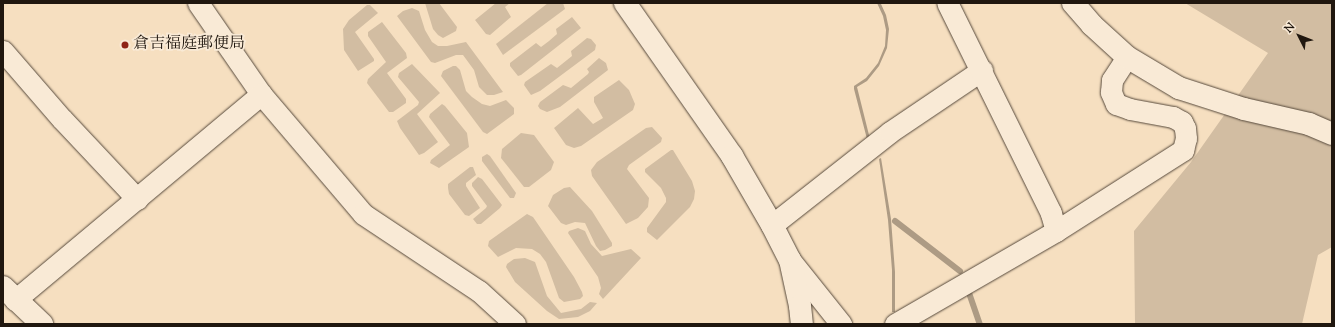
<!DOCTYPE html>
<html>
<head>
<meta charset="utf-8">
<style>
	body { margin:0 }
	#map { position:relative; width:1335px; height:327px; overflow:hidden; background:#f6dfc0; font-family:"Sorts Mill Goudy","Noto Serif JP",serif }
	div>[style] { position:absolute }
	.green>* { inset:0; background:#d2bda2 }
	.water>* { inset:0; background:#ad9b84 }
	.stream>* { height:6px; margin:-3px; padding:0 3px; transform-origin:3px; border-radius:3px; background:#ad9b84 }
	.roads { filter:drop-shadow(0 0 1px #56493b) drop-shadow(0 0 1px #56493b) }
	.street>* { height:21px; margin:-10.5px; padding:0 10.5px; transform-origin:10.5px; border-radius:10.5px; background:#f9ead6 }
	.secondary>* { height:22px; margin:-11px; padding:0 11px; transform-origin:11px; border-radius:11px; background:#f9ead6 }
	.dots>* { width:11px; height:11px; translate:-50% -50%; box-sizing:border-box; border:2px solid #f9ead6; border-radius:50% }
	span { translate:-50% -50%; white-space:nowrap; text-align:center; line-height:1.15; -webkit-text-stroke:3.5px #f9ead6; paint-order:stroke }
	.poi-label { font-size:16px; color:#20170f }
	.left { translate:0 -50%; text-align:left }
	.frame { position:absolute; inset:0; border:4px solid #20170f; pointer-events:none }
	.north { position:absolute; left:1279px; top:16px; width:40px; height:40px; -webkit-text-stroke:3px #f9ead6; paint-order:stroke; rotate:312deg; font-size:11px; font-weight:700; line-height:16px; text-align:center; color:#20170f }
	.north::after { content:''; display:block; margin:auto; width:14px; height:18px; background:#20170f; clip-path:polygon(50% 0,100% 100%,50% 72%,0 100%) }
</style>
</head>
<body>
<div id="map">
	<div class="green">
		<div style="clip-path:polygon(425px 3px,439px 3px,457px 27px,456px 31px,443px 38px,438px 35px,433px 29px)"></div>
		<div style="clip-path:polygon(496px 3px,510px 3px,505px 7px,511px 17px,490px 35px,486px 34px,475px 20px)"></div>
		<div style="clip-path:polygon(548px 3px,563px 3px,565px 9px,503px 55px,496px 44px)"></div>
		<div style="clip-path:polygon(1185px 3px,1332px 3px,1332px 247px,1318px 255px,1302px 324px,1135px 324px,1134px 231px,1191px 162px,1268px 53px)"></div>
		<div style="clip-path:polygon(367px 5px,370px 5px,378px 13px,355px 32px,374px 59px,374px 61px,358px 71px,344px 50px,343px 29px,349px 20px)"></div>
		<div style="clip-path:polygon(412px 8px,419px 11px,425px 30px,432px 42px,438px 46px,447px 46px,466px 42px,503px 92px,494px 95px,487px 95px,479px 87px,474px 70px,463px 55px,456px 55px,435px 63px,431px 62px,397px 16px,403px 11px)"></div>
		<div style="clip-path:polygon(572px 17px,581px 28px,521px 75px,518px 76px,510px 66px,510px 63px,536px 43px,541px 47px,549px 41px,557px 34px,556px 29px)"></div>
		<div style="clip-path:polygon(382px 22px,406px 53px,407px 58px,387px 73px,406px 99px,406px 103px,393px 112px,389px 112px,367px 83px,368px 79px,386px 62px,368px 36px,368px 32px)"></div>
		<div style="clip-path:polygon(587px 38px,591px 39px,596px 45px,595px 50px,540px 91px,531px 95px,524px 85px,525px 82px,551px 64px,557px 68px,572px 56px,571px 51px)"></div>
		<div style="clip-path:polygon(599px 58px,606px 63px,608px 70px,560px 107px,547px 112px,540px 109px,538px 106px,540px 102px,563px 85px,571px 88px,588px 74px,589px 72px,587px 69px)"></div>
		<div style="clip-path:polygon(412px 64px,440px 93px,417px 114px,438px 142px,424px 153px,419px 155px,400px 128px,397px 121px,418px 105px,419px 102px,398px 77px,399px 73px)"></div>
		<div style="clip-path:polygon(453px 66px,456px 66px,460px 70px,466px 91px,472px 97px,482px 104px,490px 106px,506px 100px,514px 108px,514px 114px,487px 134px,483px 132px,441px 76px,443px 71px)"></div>
		<div style="clip-path:polygon(619px 80px,629px 90px,635px 104px,633px 110px,581px 146px,574px 148px,566px 145px,554px 128px,578px 108px,593px 124px,603px 118px,594px 102px,594px 97px)"></div>
		<div style="clip-path:polygon(442px 104px,445px 106px,467px 133px,469px 147px,439px 168px,430px 163px,431px 160px,450px 145px,429px 117px,430px 114px)"></div>
		<div style="clip-path:polygon(652px 127px,662px 138px,661px 142px,629px 165px,627px 169px,649px 198px,648px 207px,638px 218px,626px 224px,592px 176px,591px 170px,597px 162px,646px 128px)"></div>
		<div style="clip-path:polygon(521px 133px,534px 135px,554px 162px,551px 170px,529px 187px,524px 187px,501px 158px,502px 149px)"></div>
		<div style="clip-path:polygon(671px 150px,673px 150px,692px 181px,695px 191px,694px 199px,690px 207px,657px 240px,647px 232px,647px 228px,666px 202px,666px 198px,661px 188px,645px 172px,645px 169px)"></div>
		<div style="clip-path:polygon(487px 154px,490px 156px,516px 193px,514px 198px,510px 198px,482px 161px,482px 157px)"></div>
		<div style="clip-path:polygon(470px 167px,473px 167px,476px 175px,466px 183px,466px 186px,480px 208px,469px 216px,465px 215px,449px 194px,448px 188px,448px 184px)"></div>
		<div style="clip-path:polygon(478px 177px,482px 179px,502px 205px,500px 208px,481px 224px,477px 224px,473px 219px,486px 208px,487px 206px,472px 186px,472px 183px)"></div>
		<div style="clip-path:polygon(570px 187px,592px 211px,612px 243px,612px 246px,605px 250px,600px 251px,596px 246px,585px 223px,575px 222px,566px 225px,561px 223px,548px 206px,553px 195px,564px 188px)"></div>
		<div style="clip-path:polygon(527px 214px,533px 217px,574px 277px,582px 292px,583px 296px,580px 299px,564px 302px,559px 298px,546px 262px,540px 254px,532px 249px,516px 248px,498px 257px,488px 246px,489px 241px)"></div>
		<div style="clip-path:polygon(578px 228px,585px 231px,591px 244px,602px 256px,631px 249px,641px 258px,603px 299px,599px 294px,601px 288px,598px 277px,568px 233px,569px 231px)"></div>
		<div style="clip-path:polygon(525px 258px,535px 262px,547px 296px,561px 313px,581px 309px,590px 302px,597px 303px,590px 311px,578px 317px,559px 319px,547px 311px,515px 282px,506px 267px,507px 264px,514px 259px)"></div>
	</div>
	<div class="water">
		<div style="clip-path:polygon(877px 3px,881px 4px,886px 15px,889px 29px,887px 48px,879px 66px,867px 81px,857px 87px,870px 139px,867px 139px,854px 89px,854px 86px,866px 78px,878px 63px,885px 46px,886px 30px,883px 16px)"></div>
		<div style="clip-path:polygon(881px 158px,891px 219px,895px 272px,895px 312px,892px 312px,892px 270px,888px 220px,879px 159px)"></div>
	</div>
	<div class="stream">
		<div style="left:895px;top:221px;width:82px;rotate:37.6deg"></div>
		<div style="left:968px;top:290px;width:36px;rotate:71deg"></div>
	</div>
	<div class="roads">
		<div class="street">
			<div style="left:198px;top:3px;width:111px;rotate:55.3deg"></div>
			<div style="left:261px;top:94px;width:157px;rotate:49.6deg"></div>
			<div style="left:363px;top:214px;width:139px;rotate:33.6deg"></div>
			<div style="left:479px;top:291px;width:49px;rotate:42.5deg"></div>
			<div style="left:3px;top:51px;width:90px;rotate:49.1deg"></div>
			<div style="left:62px;top:119px;width:110px;rotate:46.8deg"></div>
			<div style="left:772px;top:225px;width:150px;rotate:-38.2deg"></div>
			<div style="left:890px;top:132px;width:111px;rotate:-34deg"></div>
			<div style="left:1056px;top:231px;width:151px;rotate:-32.5deg"></div>
			<div style="left:1183px;top:150px;width:12px;rotate:-76deg"></div>
			<div style="left:1186px;top:138px;width:10px;rotate:-96deg"></div>
			<div style="left:1185px;top:128px;width:7px;rotate:-117deg"></div>
			<div style="left:1182px;top:122px;width:10px;rotate:-151deg"></div>
			<div style="left:1173px;top:117px;width:44px;rotate:-169.5deg"></div>
			<div style="left:1130px;top:109px;width:15px;rotate:-160deg"></div>
			<div style="left:1116px;top:104px;width:13px;rotate:-113deg"></div>
			<div style="left:1111px;top:92px;width:12px;rotate:-85deg"></div>
			<div style="left:1112px;top:80px;width:27px;rotate:-57deg"></div>
			<div style="left:790px;top:260px;width:82px;rotate:51.4deg"></div>
			<div style="left:15px;top:300px;width:321px;rotate:-39.9deg"></div>
			<div style="left:895px;top:324px;width:186px;rotate:-30deg"></div>
			<div style="left:1056px;top:231px;width:19px;rotate:-106deg"></div>
			<div style="left:1051px;top:213px;width:234px;rotate:-116.3deg"></div>
		</div>
		<div class="secondary">
			<div style="left:625px;top:3px;width:187px;rotate:55deg"></div>
			<div style="left:732px;top:156px;width:80px;rotate:59.9deg"></div>
			<div style="left:772px;top:225px;width:39px;rotate:63deg"></div>
			<div style="left:790px;top:260px;width:47px;rotate:77.7deg"></div>
			<div style="left:800px;top:306px;width:18px;rotate:84deg"></div>
			<div style="left:1073px;top:3px;width:29px;rotate:49deg"></div>
			<div style="left:1092px;top:25px;width:47px;rotate:42.4deg"></div>
			<div style="left:1127px;top:57px;width:61px;rotate:30.8deg"></div>
			<div style="left:1179px;top:88px;width:68px;rotate:17.9deg"></div>
			<div style="left:1244px;top:109px;width:67px;rotate:13deg"></div>
			<div style="left:1309px;top:124px;width:25px;rotate:23deg"></div>
			<div style="left:3px;top:287px;width:54px;rotate:43.5deg"></div>
		</div>
	</div>
	<div class="dots">
		<div style="left:125px;top:45px;background:#8f2418"></div>
	</div>
	<div class="poi-label">
		<span class="left" style="left:133px;top:45px">倉吉福庭郵便局</span>
	</div>
	<div class="frame"></div>
	<div class="north">N</div>
</div>
</body>
</html>
